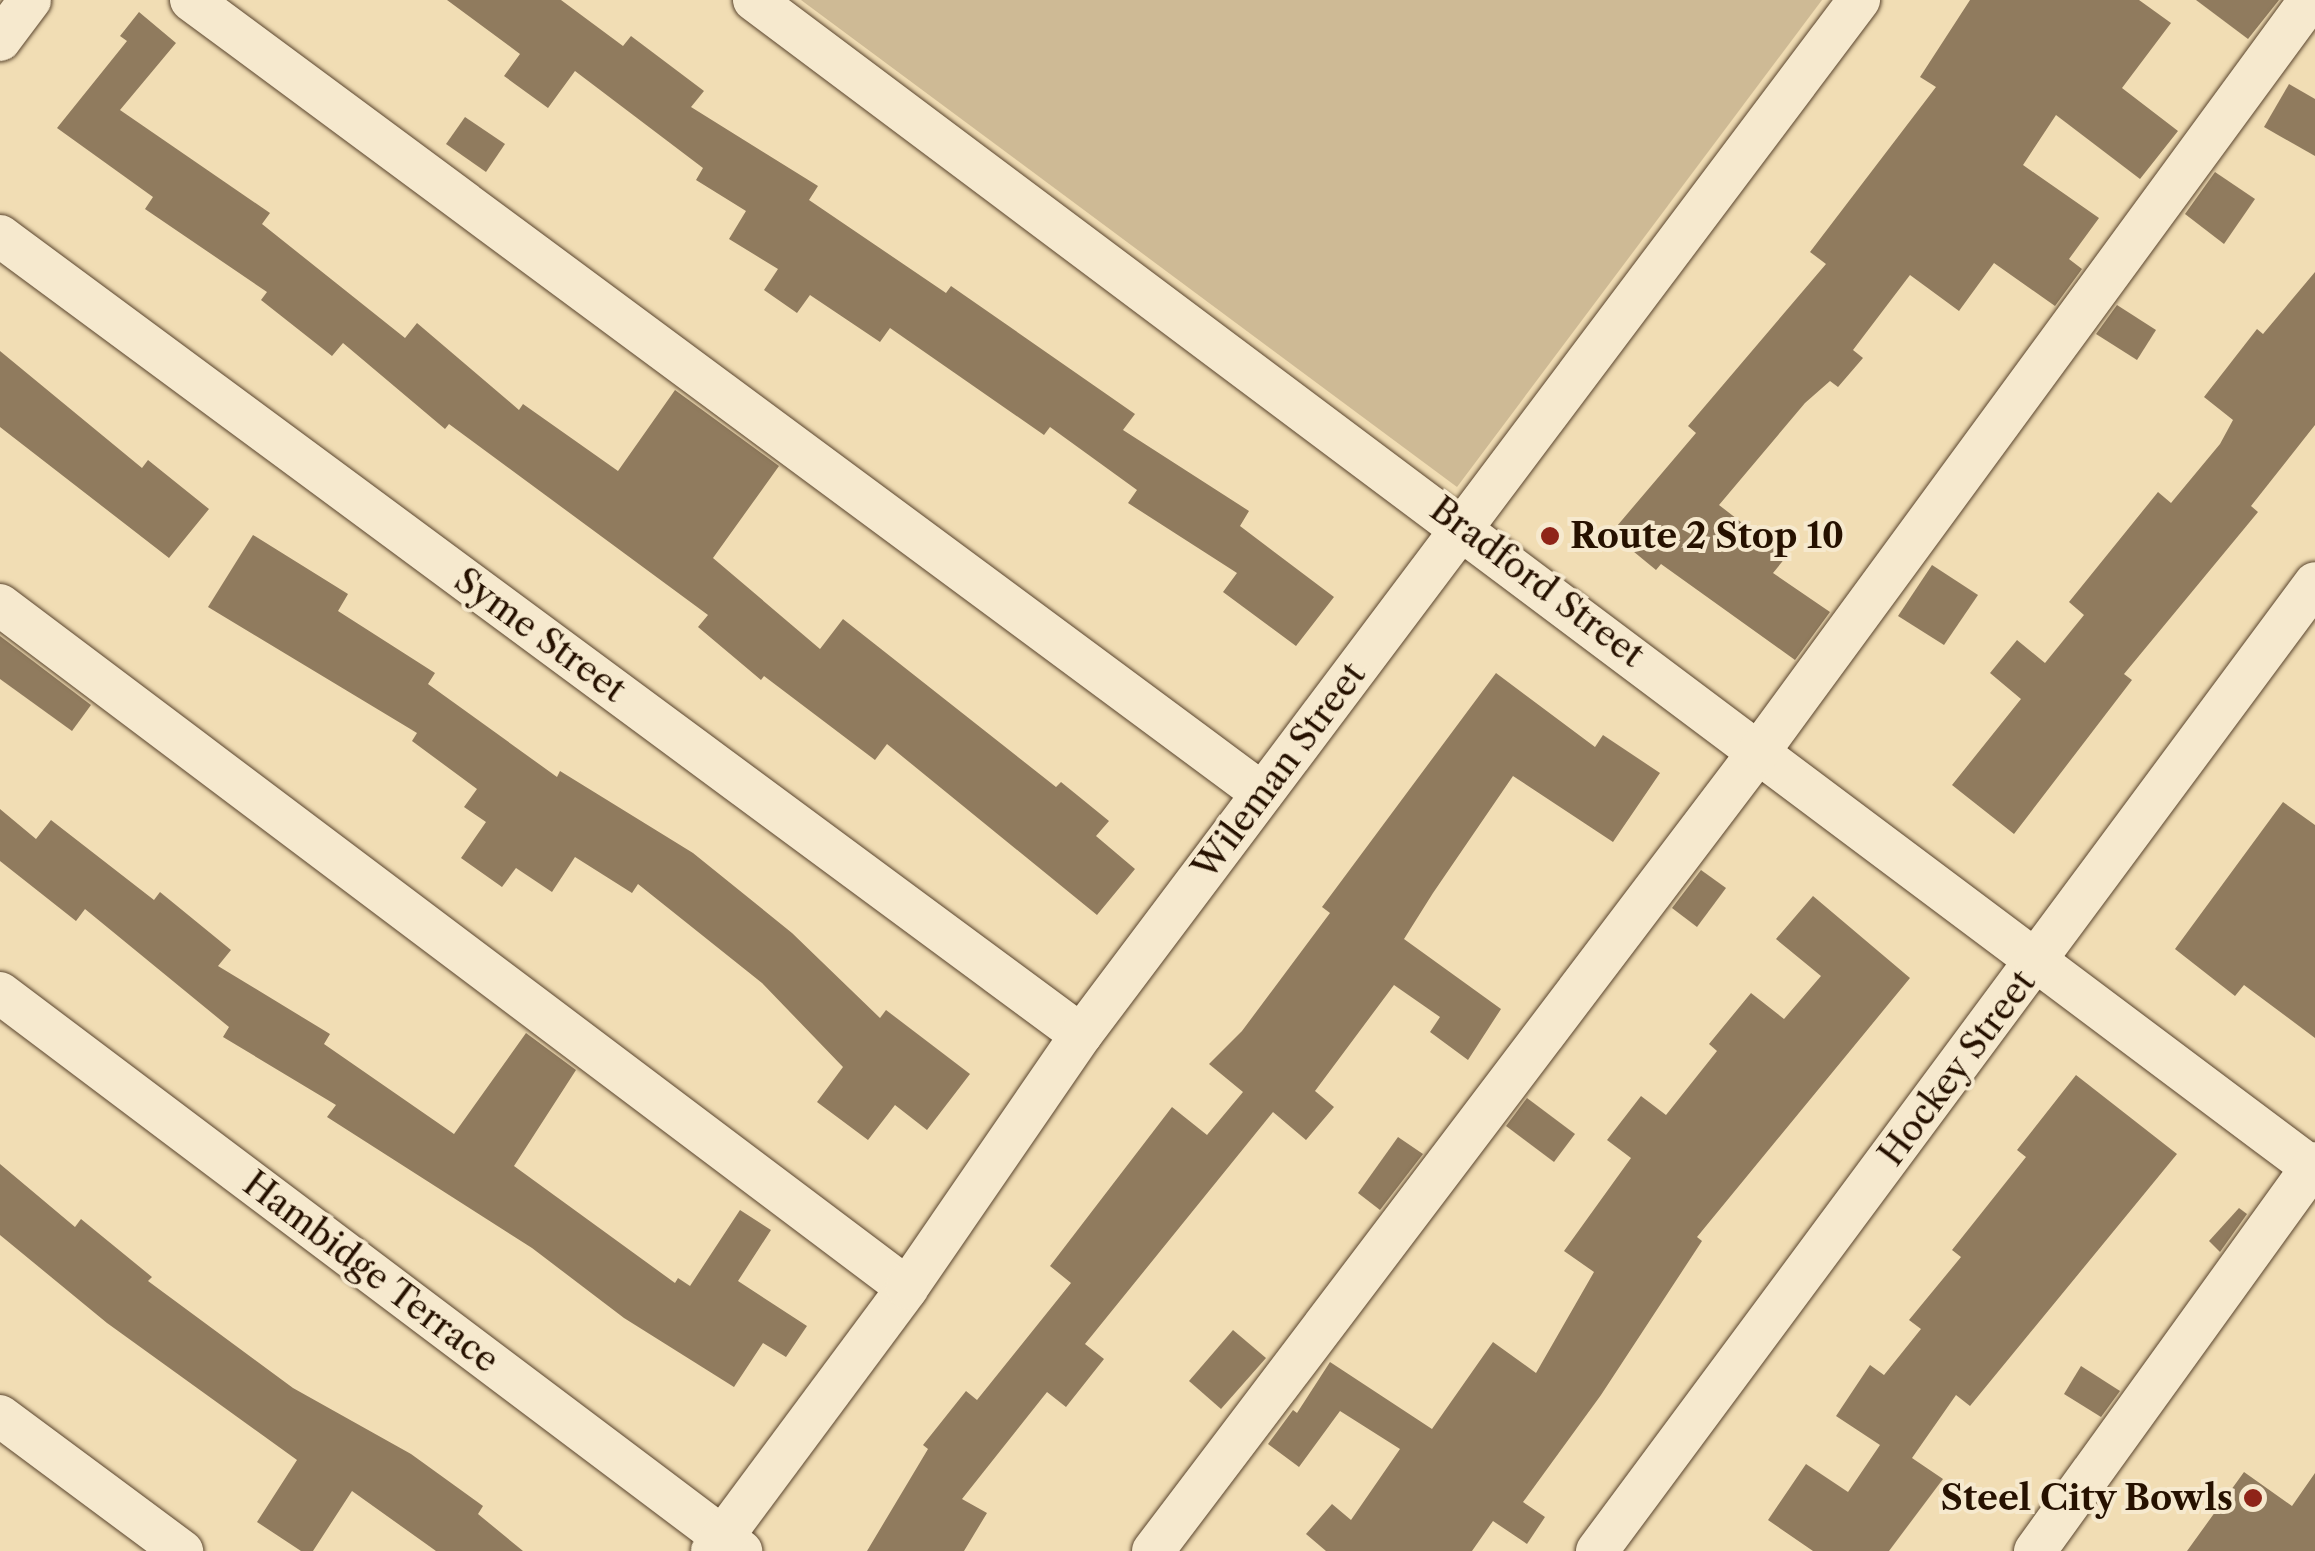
<!DOCTYPE html>
<html>
<head>
<meta charset="utf-8">
<style>
	body { margin:0 }
	#map { position:relative; width:2315px; height:1551px; overflow:hidden; background:#f1ddb4; font-family:"Libre Caslon Text",serif }
	div>[style] { position:absolute }
	.green>* { inset:0; background:#ceba95 }
	.building>* { inset:0; background:#907b5e }
	.roads { filter:drop-shadow(0 0 2px #59442d) drop-shadow(0 0 2px #59442d) }
	.minor>* { height:42px; margin:-21px; padding:0 21px; transform-origin:21px; border-radius:21px; background:#f6e9ce }
	.dots>* { width:28px; height:28px; translate:-50% -50%; box-sizing:border-box; border:5px solid #f6e9ce; border-radius:50% }
	span { translate:-50% -50%; white-space:nowrap; text-align:center; line-height:1.15; -webkit-text-stroke:8px #f6e9ce; paint-order:stroke }
	.poi-label { font-size:35px; color:#261100; font-weight:700 }
	.left { translate:0 -50%; text-align:left }
	.right { translate:-100% -50%; text-align:right }
	.street-label { font-size:35px; color:#261100 }
</style>
</head>
<body>
<div id="map">
	<div class="green">
		<div style="clip-path:polygon(801px 0,1822px 0,1457px 487px)"></div>
	</div>
	<div class="building">
		<div style="clip-path:polygon(447px 0,561px 0,623px 46px,631px 36px,704px 91px,691px 107px,818px 186px,809px 200px,946px 293px,951px 286px,1135px 414px,1123px 430px,1249px 511px,1240px 526px,1334px 597px,1296px 646px,1223px 592px,1237px 573px,1128px 503px,1137px 490px,1050px 427px,1044px 435px,890px 328px,880px 342px,810px 295px,797px 313px,764px 290px,778px 269px,729px 239px,746px 211px,696px 180px,703px 168px,575px 71px,548px 108px,504px 76px,520px 54px)"></div>
		<div style="clip-path:polygon(1970px 0,2139px 0,2171px 23px,2122px 88px,2178px 131px,2140px 179px,2056px 115px,2023px 165px,2099px 218px,2069px 259px,2082px 269px,2055px 306px,1994px 263px,1959px 311px,1910px 275px,1853px 350px,1863px 358px,1838px 387px,1830px 381px,1805px 403px,1719px 505px,1786px 557px,1773px 573px,1830px 612px,1795px 660px,1661px 564px,1656px 570px,1611px 533px,1696px 433px,1688px 426px,1826px 264px,1810px 252px,1936px 87px,1920px 77px)"></div>
		<div style="clip-path:polygon(2196px 0,2279px 0,2248px 39px)"></div>
		<div style="clip-path:polygon(139px 12px,176px 43px,120px 110px,270px 213px,262px 224px,405px 338px,417px 323px,519px 410px,523px 404px,618px 471px,675px 390px,779px 466px,713px 558px,820px 649px,843px 619px,1056px 787px,1061px 782px,1109px 821px,1096px 836px,1135px 869px,1097px 915px,887px 744px,875px 760px,764px 676px,761px 680px,698px 627px,708px 615px,449px 424px,445px 429px,343px 343px,332px 356px,261px 300px,267px 292px,145px 209px,153px 197px,57px 128px,127px 41px,120px 36px)"></div>
		<div style="clip-path:polygon(2289px 84px,2315px 99px,2315px 156px,2264px 127px)"></div>
		<div style="clip-path:polygon(465px 117px,505px 144px,486px 172px,446px 144px)"></div>
		<div style="clip-path:polygon(2215px 172px,2255px 199px,2224px 244px,2185px 214px)"></div>
		<div style="clip-path:polygon(2315px 272px,2315px 425px,2251px 506px,2258px 512px,2124px 674px,2132px 680px,2014px 834px,1952px 785px,2021px 699px,1990px 673px,2017px 640px,2045px 663px,2084px 615px,2069px 602px,2158px 492px,2171px 503px,2220px 444px,2233px 420px,2204px 397px,2257px 329px,2263px 334px)"></div>
		<div style="clip-path:polygon(2117px 305px,2156px 330px,2137px 360px,2096px 334px)"></div>
		<div style="clip-path:polygon(0 351px,142px 468px,148px 460px,209px 509px,169px 558px,0 427px)"></div>
		<div style="clip-path:polygon(253px 535px,348px 594px,338px 611px,435px 673px,428px 684px,557px 777px,560px 771px,693px 853px,792px 933px,880px 1018px,886px 1010px,970px 1074px,927px 1130px,895px 1105px,868px 1140px,817px 1102px,843px 1067px,762px 983px,638px 884px,632px 893px,575px 857px,552px 892px,516px 868px,502px 887px,461px 858px,486px 822px,464px 807px,477px 789px,412px 741px,417px 733px,208px 607px)"></div>
		<div style="clip-path:polygon(1932px 565px,1978px 595px,1944px 645px,1898px 616px)"></div>
		<div style="clip-path:polygon(0 636px,91px 705px,72px 731px,0 679px)"></div>
		<div style="clip-path:polygon(1496px 673px,1595px 747px,1603px 735px,1660px 773px,1613px 842px,1513px 776px,1433px 893px,1404px 939px,1501px 1009px,1468px 1060px,1430px 1032px,1440px 1017px,1394px 985px,1315px 1091px,1334px 1107px,1306px 1140px,1273px 1112px,1085px 1344px,1104px 1359px,1066px 1407px,1047px 1392px,962px 1499px,987px 1513px,964px 1551px,867px 1551px,928px 1449px,923px 1445px,966px 1391px,977px 1400px,1071px 1283px,1050px 1266px,1172px 1107px,1207px 1135px,1243px 1092px,1209px 1064px,1242px 1031px,1330px 913px,1322px 907px)"></div>
		<div style="clip-path:polygon(2283px 802px,2315px 825px,2315px 1038px,2244px 985px,2235px 996px,2175px 949px)"></div>
		<div style="clip-path:polygon(0 809px,36px 839px,51px 820px,154px 900px,160px 892px,231px 950px,218px 966px,330px 1034px,324px 1044px,454px 1134px,526px 1033px,576px 1070px,514px 1166px,675px 1283px,678px 1278px,690px 1286px,740px 1210px,771px 1230px,738px 1281px,807px 1326px,786px 1357px,763px 1343px,734px 1387px,624px 1318px,532px 1248px,327px 1117px,336px 1105px,223px 1037px,229px 1027px,85px 909px,76px 921px,0 861px)"></div>
		<div style="clip-path:polygon(1701px 870px,1726px 888px,1697px 927px,1672px 908px)"></div>
		<div style="clip-path:polygon(1813px 896px,1910px 978px,1697px 1237px,1702px 1241px,1601px 1395px,1523px 1502px,1545px 1517px,1527px 1544px,1493px 1521px,1472px 1551px,1326px 1551px,1306px 1534px,1332px 1504px,1351px 1520px,1400px 1449px,1340px 1411px,1299px 1467px,1268px 1444px,1293px 1410px,1297px 1413px,1330px 1362px,1432px 1429px,1493px 1342px,1536px 1373px,1594px 1272px,1564px 1251px,1631px 1158px,1607px 1140px,1641px 1096px,1666px 1115px,1717px 1051px,1709px 1044px,1751px 993px,1784px 1019px,1821px 976px,1776px 939px)"></div>
		<div style="clip-path:polygon(2076px 1075px,2177px 1154px,1970px 1406px,1956px 1395px,1912px 1458px,1943px 1479px,1889px 1551px,1813px 1551px,1768px 1520px,1806px 1464px,1848px 1492px,1880px 1445px,1836px 1416px,1870px 1365px,1884px 1375px,1921px 1329px,1909px 1320px,1961px 1257px,1952px 1250px,2026px 1157px,2017px 1150px)"></div>
		<div style="clip-path:polygon(1527px 1098px,1575px 1134px,1554px 1162px,1506px 1126px)"></div>
		<div style="clip-path:polygon(1398px 1137px,1423px 1154px,1380px 1210px,1358px 1193px)"></div>
		<div style="clip-path:polygon(0 1164px,75px 1227px,81px 1219px,152px 1277px,148px 1281px,293px 1388px,411px 1454px,483px 1506px,478px 1514px,523px 1551px,436px 1551px,352px 1491px,313px 1551px,301px 1551px,257px 1522px,297px 1460px,107px 1323px,0 1235px)"></div>
		<div style="clip-path:polygon(2239px 1208px,2247px 1214px,2220px 1252px,2209px 1241px)"></div>
		<div style="clip-path:polygon(1233px 1330px,1266px 1358px,1221px 1409px,1189px 1381px)"></div>
		<div style="clip-path:polygon(2081px 1366px,2120px 1391px,2101px 1417px,2064px 1394px)"></div>
		<div style="clip-path:polygon(2244px 1472px,2292px 1506px,2315px 1473px,2315px 1551px,2187px 1551px)"></div>
	</div>
	<div class="roads">
		<div class="minor">
			<div style="left:191px;top:0;width:1333px;rotate:36.52deg"></div>
			<div style="left:754px;top:0;width:1951px;rotate:36.85deg"></div>
			<div style="left:0;top:40px;width:50px;rotate:-53.1deg"></div>
			<div style="left:0;top:236px;width:1344px;rotate:36.47deg"></div>
			<div style="left:0;top:605px;width:1135px;rotate:36.98deg"></div>
			<div style="left:0;top:993px;width:928px;rotate:36.98deg"></div>
			<div style="left:0;top:1416px;width:227px;rotate:36.6deg"></div>
			<div style="left:712px;top:1551px;width:327px;rotate:-53.4deg"></div>
			<div style="left:907px;top:1288px;width:307px;rotate:-55.5deg"></div>
			<div style="left:1081px;top:1035px;width:1295px;rotate:-53.07deg"></div>
			<div style="left:1153px;top:1551px;width:1005px;rotate:-52.85deg"></div>
			<div style="left:1760px;top:750px;width:930px;rotate:-53.75deg"></div>
			<div style="left:1597px;top:1551px;width:1205px;rotate:-53.43deg"></div>
			<div style="left:2035px;top:1551px;width:478px;rotate:-54.2deg"></div>
		</div>
	</div>
	<div class="dots">
		<div style="left:1550px;top:536px;background:#8f2418"></div>
		<div style="left:2253px;top:1498px;background:#8f2418"></div>
	</div>
	<div class="poi-label">
		<span class="left" style="left:1570px;top:536px">Route 2 Stop 10</span>
		<span class="right" style="left:2233px;top:1498px">Steel City Bowls</span>
	</div>
	<div class="street-label">
		<span style="left:1537px;top:582px;rotate:37deg">Bradford Street</span>
		<span style="left:540px;top:635px;rotate:36deg">Syme Street</span>
		<span style="left:1279px;top:771px;rotate:-53deg">Wileman Street</span>
		<span style="left:1957px;top:1068px;rotate:-53deg">Hockey Street</span>
		<span style="left:371px;top:1272px;rotate:37deg">Hambidge Terrace</span>
	</div>
</div>
</body>
</html>
